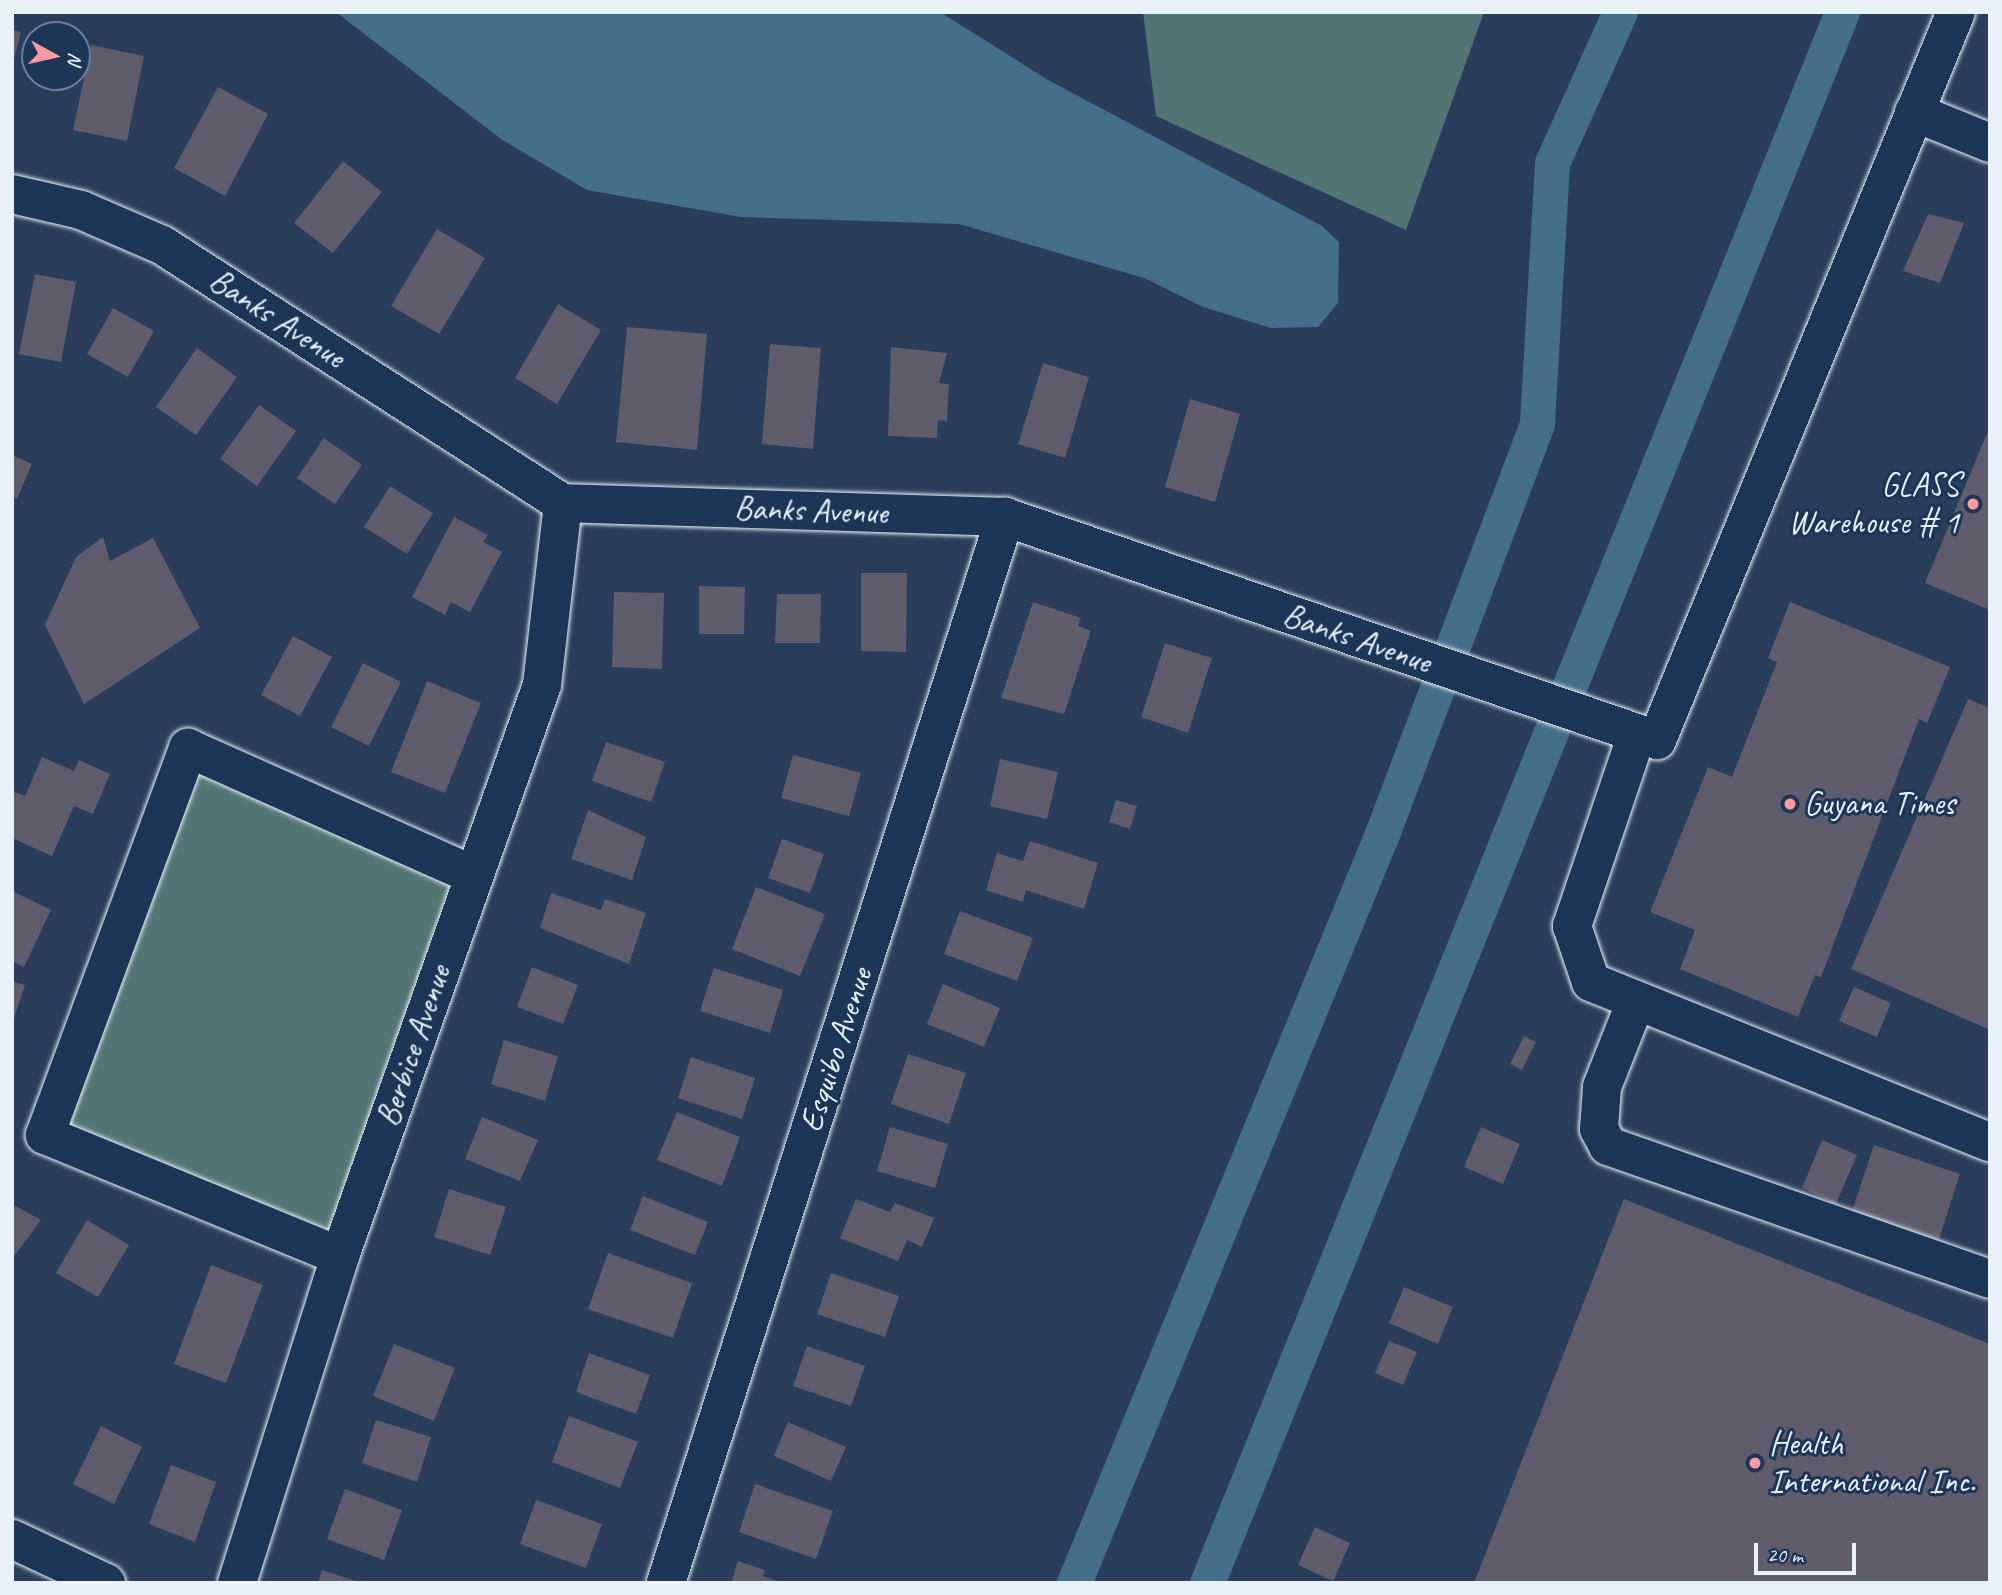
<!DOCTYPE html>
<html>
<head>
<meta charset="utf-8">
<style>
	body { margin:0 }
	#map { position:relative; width:2002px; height:1595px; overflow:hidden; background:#2a3d5b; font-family:Caveat,sans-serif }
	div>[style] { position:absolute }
	.green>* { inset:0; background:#537575 }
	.water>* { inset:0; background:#446f8a }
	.canal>* { height:35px; margin:-17.5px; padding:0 17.5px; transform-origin:17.5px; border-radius:17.5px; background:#446f8a }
	.building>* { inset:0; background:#5f5c6c }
	.roads { filter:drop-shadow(0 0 2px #e8f1f8) drop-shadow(0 0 2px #e8f1f8) }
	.minor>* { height:38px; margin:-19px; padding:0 19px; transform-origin:19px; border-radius:19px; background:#1d3557 }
	.dots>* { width:19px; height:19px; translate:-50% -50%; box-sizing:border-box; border:4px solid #1d3557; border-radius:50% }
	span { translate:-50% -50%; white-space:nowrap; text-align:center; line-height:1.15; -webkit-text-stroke:6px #1d3557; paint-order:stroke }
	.street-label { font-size:33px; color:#e8f1f8 }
	.poi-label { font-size:33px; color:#e8f1f8 }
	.right { translate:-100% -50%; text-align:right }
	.left { translate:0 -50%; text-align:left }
	.frame { position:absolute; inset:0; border:14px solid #e8f1f8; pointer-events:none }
	.north { position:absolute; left:21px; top:21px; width:70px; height:70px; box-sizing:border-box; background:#1d3557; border:2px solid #6e8097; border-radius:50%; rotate:98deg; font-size:19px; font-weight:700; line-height:28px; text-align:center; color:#e8f1f8 }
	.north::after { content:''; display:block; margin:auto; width:24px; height:32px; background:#ff9aa2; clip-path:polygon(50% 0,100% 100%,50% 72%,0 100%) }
	.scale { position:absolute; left:1754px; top:1543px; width:102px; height:32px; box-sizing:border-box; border:4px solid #e8f1f8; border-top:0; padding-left:9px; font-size:21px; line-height:24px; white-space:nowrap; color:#e8f1f8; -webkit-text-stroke:5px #1d3557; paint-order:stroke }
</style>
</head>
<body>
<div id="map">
	<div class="green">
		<div style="clip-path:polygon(1143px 12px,1484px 12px,1406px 230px,1156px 116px)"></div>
		<div style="clip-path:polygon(188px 748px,473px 875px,340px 1256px,45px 1135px)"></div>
	</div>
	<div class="water">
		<div style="clip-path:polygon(336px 12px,940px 12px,1048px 80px,1322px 226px,1339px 242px,1338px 303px,1318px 327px,1271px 328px,1203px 307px,1144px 278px,959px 224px,741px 217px,587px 190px,501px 139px)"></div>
	</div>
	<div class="canal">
		<div style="left:1074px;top:1583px;width:810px;rotate:-67.65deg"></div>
		<div style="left:1382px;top:834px;width:439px;rotate:-69.3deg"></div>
		<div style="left:1537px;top:423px;width:260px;rotate:-86.7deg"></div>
		<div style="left:1552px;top:163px;width:166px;rotate:-65.8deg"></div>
		<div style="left:1207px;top:1583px;width:1694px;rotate:-67.99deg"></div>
	</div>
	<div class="building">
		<div style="clip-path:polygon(12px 30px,21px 32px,13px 63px,12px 63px)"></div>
		<div style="clip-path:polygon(91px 45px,144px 56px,127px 141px,73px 130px)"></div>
		<div style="clip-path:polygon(218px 87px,268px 114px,225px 196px,174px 168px)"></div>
		<div style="clip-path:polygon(343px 161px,382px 192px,333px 253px,294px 223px)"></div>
		<div style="clip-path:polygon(1928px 214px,1964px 223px,1940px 283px,1903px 271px)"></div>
		<div style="clip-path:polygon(437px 229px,485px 258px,439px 334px,391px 306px)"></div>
		<div style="clip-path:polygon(35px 274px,76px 282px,61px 362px,19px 354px)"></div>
		<div style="clip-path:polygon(558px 304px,601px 330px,557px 404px,515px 378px)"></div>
		<div style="clip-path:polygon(113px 308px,154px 331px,128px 377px,87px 354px)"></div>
		<div style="clip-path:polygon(627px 327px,707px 334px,697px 450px,616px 442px)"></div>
		<div style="clip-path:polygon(770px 344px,821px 348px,813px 449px,762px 444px)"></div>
		<div style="clip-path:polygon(891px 347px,947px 353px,939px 383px,949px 384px,947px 421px,938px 420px,937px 438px,888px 436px)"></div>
		<div style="clip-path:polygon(197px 348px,237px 377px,196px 435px,156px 407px)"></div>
		<div style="clip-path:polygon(1043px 363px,1089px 377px,1065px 458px,1018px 444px)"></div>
		<div style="clip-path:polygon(1190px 399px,1240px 414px,1215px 502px,1165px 487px)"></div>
		<div style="clip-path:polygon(259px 405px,296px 431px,257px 486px,220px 459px)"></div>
		<div style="clip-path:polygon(1990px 426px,1990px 610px,1925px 583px)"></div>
		<div style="clip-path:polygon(324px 438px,362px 465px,335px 504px,297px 478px)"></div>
		<div style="clip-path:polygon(12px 455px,32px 464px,17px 499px,12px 497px)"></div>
		<div style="clip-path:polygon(390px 486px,433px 513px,407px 554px,364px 527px)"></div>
		<div style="clip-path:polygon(454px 517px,488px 535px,483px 542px,502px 552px,470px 612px,451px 602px,445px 615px,412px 597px)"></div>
		<div style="clip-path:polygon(103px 537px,110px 561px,153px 538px,200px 628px,84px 704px,45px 625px,76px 557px)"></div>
		<div style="clip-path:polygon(861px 573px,907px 573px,906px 652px,861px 651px)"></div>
		<div style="clip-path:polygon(699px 586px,745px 587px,744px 634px,699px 634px)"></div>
		<div style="clip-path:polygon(614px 592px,664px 593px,662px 669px,612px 667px)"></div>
		<div style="clip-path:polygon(777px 594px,821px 594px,820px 643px,775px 643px)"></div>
		<div style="clip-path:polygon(1033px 602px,1081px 618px,1078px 626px,1091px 631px,1064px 714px,1001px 698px)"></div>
		<div style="clip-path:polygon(1790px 602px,1950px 667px,1927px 723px,1919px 719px,1821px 977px,1815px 975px,1798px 1017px,1680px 969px,1695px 930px,1650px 912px,1708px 767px,1732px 777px,1777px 662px,1768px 658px)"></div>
		<div style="clip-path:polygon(293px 636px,332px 657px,300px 716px,261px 695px)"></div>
		<div style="clip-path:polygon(1165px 643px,1212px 658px,1188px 733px,1141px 717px)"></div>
		<div style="clip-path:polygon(363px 663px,401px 682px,369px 746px,331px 727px)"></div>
		<div style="clip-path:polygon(427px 681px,481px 703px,445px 793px,391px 772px)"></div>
		<div style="clip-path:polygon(1968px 699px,1990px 708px,1990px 1030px,1851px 969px)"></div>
		<div style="clip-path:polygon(606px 742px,665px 762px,651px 802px,592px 781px)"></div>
		<div style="clip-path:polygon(793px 755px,861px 773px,849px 816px,781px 798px)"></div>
		<div style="clip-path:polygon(42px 757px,74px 771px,79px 760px,110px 774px,93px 814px,74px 806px,52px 856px,12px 838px,12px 791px,25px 796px)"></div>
		<div style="clip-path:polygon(1000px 759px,1058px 772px,1047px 819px,990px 806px)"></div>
		<div style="clip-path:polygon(1116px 800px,1137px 806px,1130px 829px,1109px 822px)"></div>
		<div style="clip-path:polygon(588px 810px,646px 837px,632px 880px,571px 859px)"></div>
		<div style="clip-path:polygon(782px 839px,824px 854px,810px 893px,768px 878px)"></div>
		<div style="clip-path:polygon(1030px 841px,1098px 863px,1084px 909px,1026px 890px,1023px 902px,986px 890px,997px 853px,1023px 861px)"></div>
		<div style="clip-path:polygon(756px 887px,825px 914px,800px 976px,732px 949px)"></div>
		<div style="clip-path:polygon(12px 891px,51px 910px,24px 967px,12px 961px)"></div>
		<div style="clip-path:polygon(551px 893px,601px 910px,605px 899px,646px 913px,629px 964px,540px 928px)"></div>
		<div style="clip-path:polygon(960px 911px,1033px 938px,1017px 981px,944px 954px)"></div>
		<div style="clip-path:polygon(532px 967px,578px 985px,563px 1024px,517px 1007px)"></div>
		<div style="clip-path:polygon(714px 968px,783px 990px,770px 1033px,700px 1011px)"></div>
		<div style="clip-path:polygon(12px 981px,25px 985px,13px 1021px,12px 1021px)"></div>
		<div style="clip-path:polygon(943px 984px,1000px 1008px,984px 1047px,927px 1024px)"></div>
		<div style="clip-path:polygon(1854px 987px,1891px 1003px,1877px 1037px,1839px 1021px)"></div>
		<div style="clip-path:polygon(1524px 1036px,1536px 1042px,1522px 1070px,1510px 1064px)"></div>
		<div style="clip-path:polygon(504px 1040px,558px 1056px,545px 1101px,491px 1084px)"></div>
		<div style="clip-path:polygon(908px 1054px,966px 1073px,949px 1124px,891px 1104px)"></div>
		<div style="clip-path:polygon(691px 1057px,755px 1078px,742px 1119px,678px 1098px)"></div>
		<div style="clip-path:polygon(677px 1112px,740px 1137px,722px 1186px,657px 1160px)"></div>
		<div style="clip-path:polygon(482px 1117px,538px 1140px,520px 1181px,465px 1159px)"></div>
		<div style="clip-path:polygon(890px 1127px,948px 1144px,935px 1188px,877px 1171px)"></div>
		<div style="clip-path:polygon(1481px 1127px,1520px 1144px,1503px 1184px,1464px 1167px)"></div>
		<div style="clip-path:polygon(1822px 1140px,1857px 1155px,1836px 1204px,1802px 1188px)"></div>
		<div style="clip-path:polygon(1874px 1145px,1960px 1174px,1938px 1242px,1851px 1214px)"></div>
		<div style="clip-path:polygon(449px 1189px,506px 1207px,490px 1255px,434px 1237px)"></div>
		<div style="clip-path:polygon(643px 1196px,708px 1222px,695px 1255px,630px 1230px)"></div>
		<div style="clip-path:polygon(856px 1199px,890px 1212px,895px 1203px,934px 1218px,922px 1247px,907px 1240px,898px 1261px,840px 1238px)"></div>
		<div style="clip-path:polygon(1624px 1199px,1990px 1344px,1990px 1583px,1474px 1583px)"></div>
		<div style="clip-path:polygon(12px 1204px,41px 1220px,12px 1259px)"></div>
		<div style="clip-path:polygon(87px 1220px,129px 1245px,98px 1297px,56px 1273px)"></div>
		<div style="clip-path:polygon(608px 1253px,692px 1283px,673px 1338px,588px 1309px)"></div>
		<div style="clip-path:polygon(211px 1265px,263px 1285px,226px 1383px,174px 1364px)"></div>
		<div style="clip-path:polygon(831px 1273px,899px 1296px,885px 1337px,817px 1314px)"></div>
		<div style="clip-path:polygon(1404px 1287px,1453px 1307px,1438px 1344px,1389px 1323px)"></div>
		<div style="clip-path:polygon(1389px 1341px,1417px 1352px,1403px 1385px,1375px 1373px)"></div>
		<div style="clip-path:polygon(394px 1344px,455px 1368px,434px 1421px,373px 1396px)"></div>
		<div style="clip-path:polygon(807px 1346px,865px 1366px,851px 1406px,793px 1386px)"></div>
		<div style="clip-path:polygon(589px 1353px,650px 1375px,636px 1414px,576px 1392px)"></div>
		<div style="clip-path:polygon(569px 1416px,638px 1442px,620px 1488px,552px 1462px)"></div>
		<div style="clip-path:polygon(376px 1420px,431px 1437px,417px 1482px,362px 1463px)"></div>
		<div style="clip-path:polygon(788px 1422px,846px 1447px,831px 1481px,774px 1456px)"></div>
		<div style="clip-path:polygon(101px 1426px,142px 1447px,114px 1504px,73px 1484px)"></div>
		<div style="clip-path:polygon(171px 1465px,216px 1482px,195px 1542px,149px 1524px)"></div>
		<div style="clip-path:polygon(755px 1484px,833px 1511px,816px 1559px,739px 1532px)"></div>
		<div style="clip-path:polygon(345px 1489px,402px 1510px,384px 1560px,327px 1539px)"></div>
		<div style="clip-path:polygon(536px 1500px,602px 1524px,586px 1568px,520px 1544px)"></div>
		<div style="clip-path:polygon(1315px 1527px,1350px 1543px,1333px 1581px,1298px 1565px)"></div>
		<div style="clip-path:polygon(738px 1561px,765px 1570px,763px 1576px,783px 1583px,731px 1583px)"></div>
		<div style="clip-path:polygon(322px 1570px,359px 1582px,359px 1583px,318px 1583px)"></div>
	</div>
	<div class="roads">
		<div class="minor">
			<div style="left:1914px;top:112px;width:82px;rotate:22.2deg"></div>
			<div style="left:12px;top:194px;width:71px;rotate:13.1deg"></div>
			<div style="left:81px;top:210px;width:88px;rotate:23.4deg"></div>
			<div style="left:162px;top:245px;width:477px;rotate:32.8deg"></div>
			<div style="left:563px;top:503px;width:442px;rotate:1.8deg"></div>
			<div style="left:1005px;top:517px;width:689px;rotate:18.88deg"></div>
			<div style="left:1657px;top:740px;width:787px;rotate:-67.67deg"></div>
			<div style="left:1637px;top:734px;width:203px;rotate:108.7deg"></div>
			<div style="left:1572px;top:926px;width:59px;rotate:71.3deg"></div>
			<div style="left:1591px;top:982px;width:430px;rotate:21.9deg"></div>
			<div style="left:1636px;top:1001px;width:92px;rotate:111.6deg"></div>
			<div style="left:1602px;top:1087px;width:42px;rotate:94.1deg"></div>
			<div style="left:1599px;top:1129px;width:19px;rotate:62deg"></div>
			<div style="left:1608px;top:1146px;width:404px;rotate:19.2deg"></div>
			<div style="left:340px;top:1256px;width:319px;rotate:-157.7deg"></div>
			<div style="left:45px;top:1135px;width:413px;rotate:-69.7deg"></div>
			<div style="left:188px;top:748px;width:312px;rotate:24deg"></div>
			<div style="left:12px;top:1539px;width:104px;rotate:25.1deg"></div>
			<div style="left:237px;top:1583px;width:343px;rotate:-72.5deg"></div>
			<div style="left:340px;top:1256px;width:606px;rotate:-70.52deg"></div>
			<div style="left:542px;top:685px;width:183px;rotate:-83.4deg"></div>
			<div style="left:666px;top:1583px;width:1119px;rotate:-72.36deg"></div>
		</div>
	</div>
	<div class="dots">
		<div style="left:1973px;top:504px;background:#ff9aa2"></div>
		<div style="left:1790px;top:804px;background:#ff9aa2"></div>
		<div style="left:1755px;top:1463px;background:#ff9aa2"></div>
	</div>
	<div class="street-label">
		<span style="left:277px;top:319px;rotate:33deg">Banks Avenue</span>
		<span style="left:811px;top:511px;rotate:2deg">Banks Avenue</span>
		<span style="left:1357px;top:639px;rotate:19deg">Banks Avenue</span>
		<span style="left:414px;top:1046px;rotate:-71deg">Berbice Avenue</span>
		<span style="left:836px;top:1050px;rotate:-72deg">Esquibo Avenue</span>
	</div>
	<div class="poi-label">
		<span class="right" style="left:1959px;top:504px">GLASS<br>Warehouse # 1</span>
		<span class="left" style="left:1804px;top:804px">Guyana Times</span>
		<span class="left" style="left:1769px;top:1463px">Health<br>International Inc.</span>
	</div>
	<div class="frame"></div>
	<div class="north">N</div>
	<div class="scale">20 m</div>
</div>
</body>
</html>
